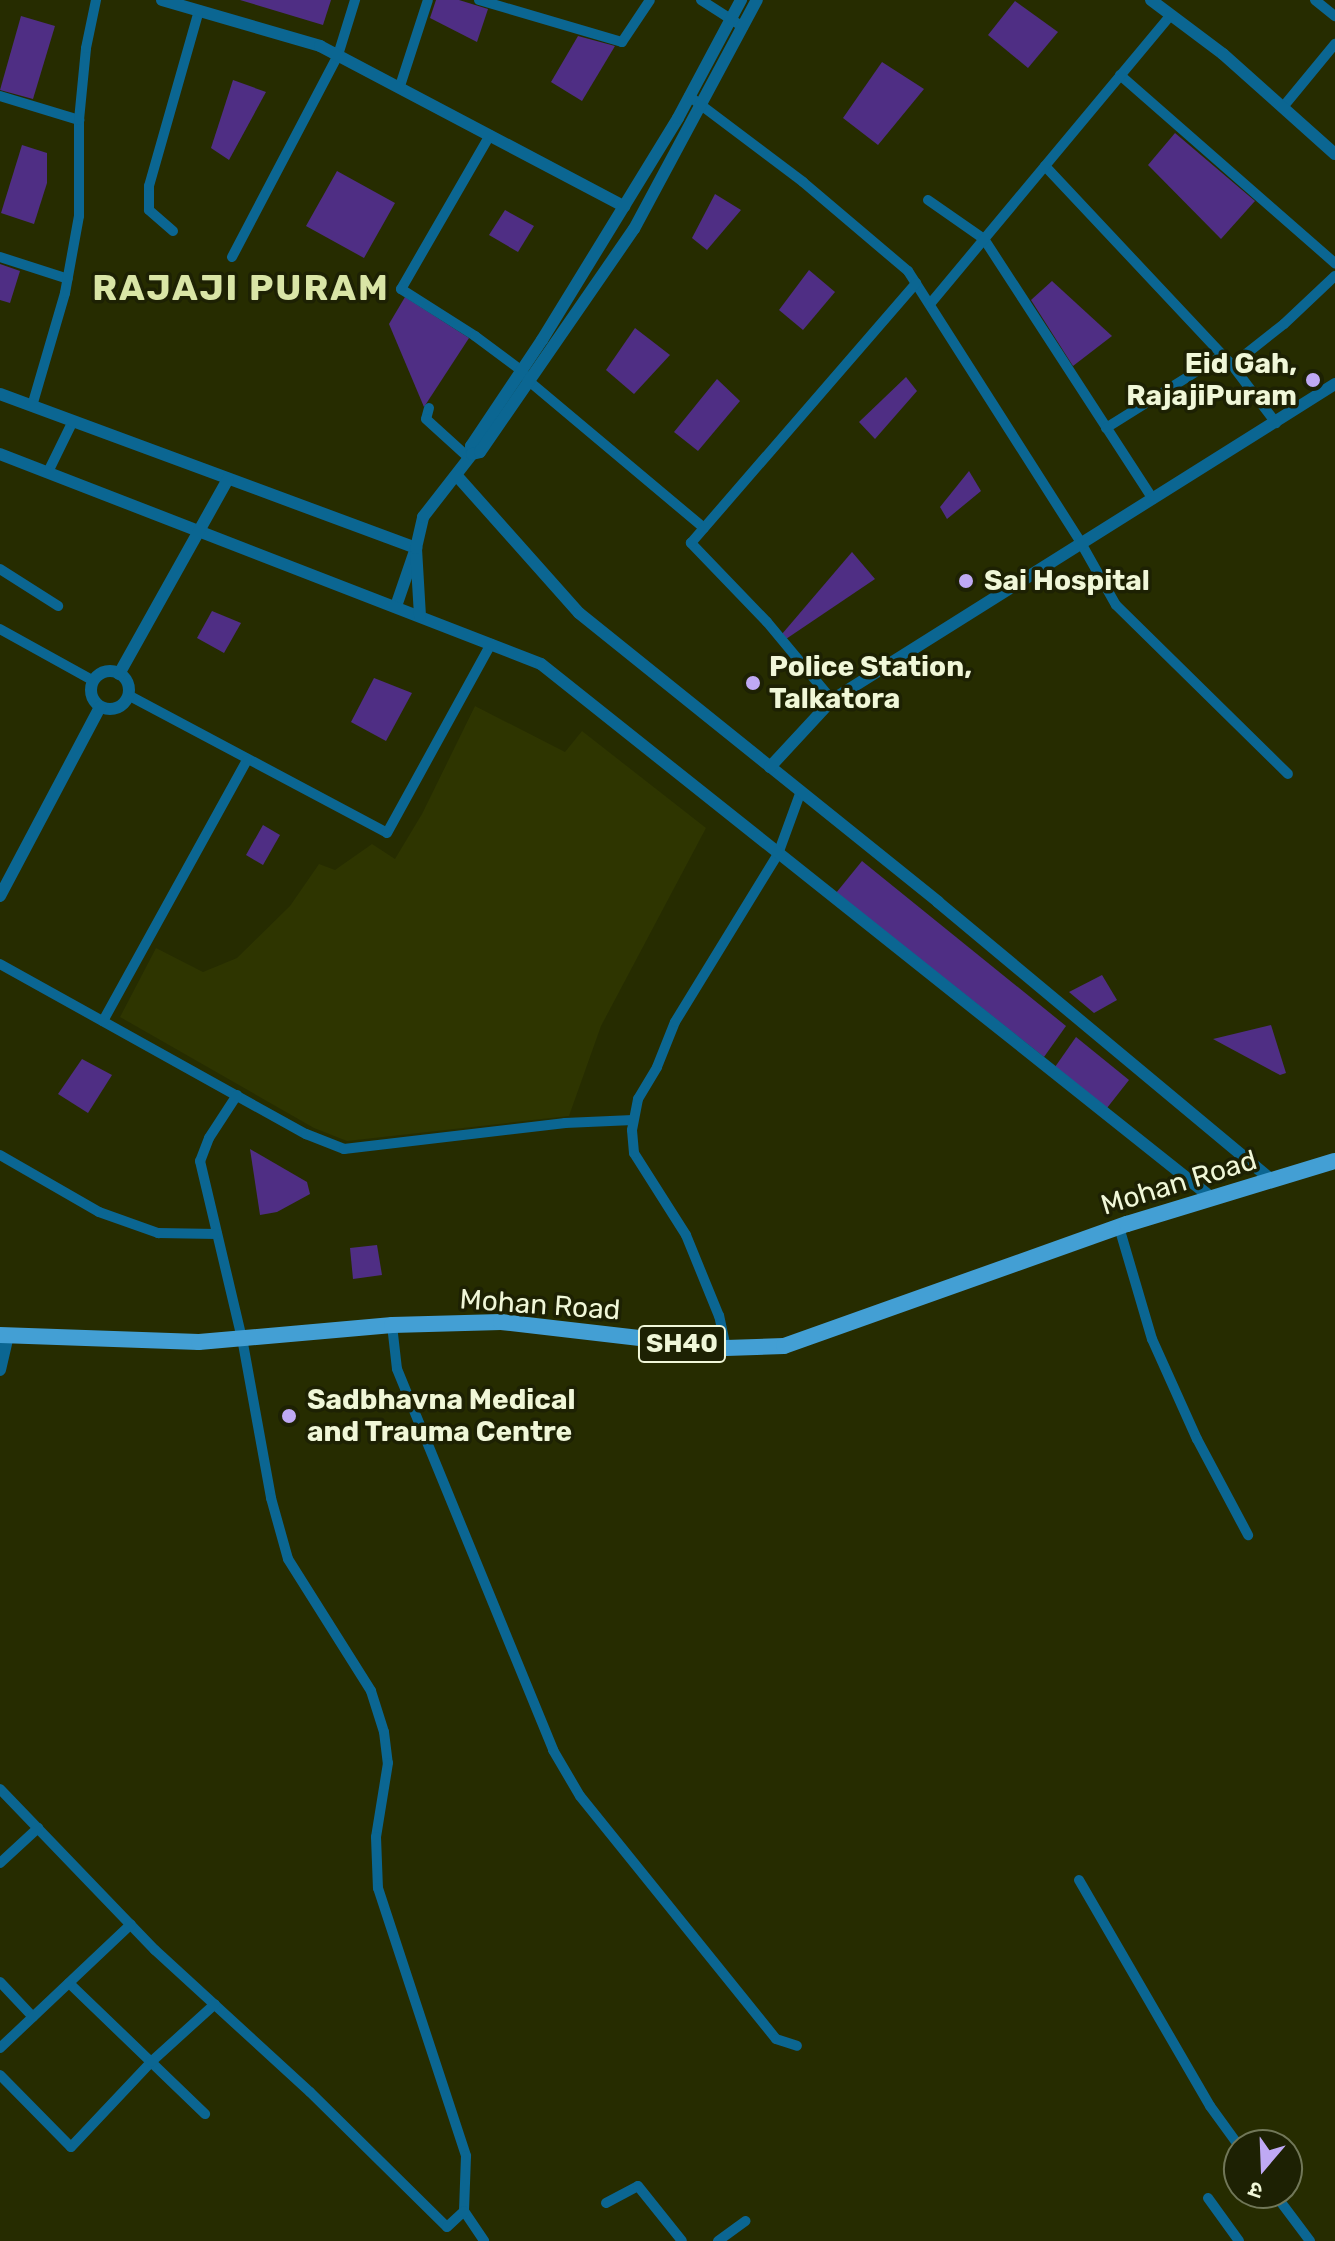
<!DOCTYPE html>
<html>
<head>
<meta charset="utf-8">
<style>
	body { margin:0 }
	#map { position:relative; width:1335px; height:2241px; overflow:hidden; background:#262c00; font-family:Rubik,"Noto Sans Devanagari",sans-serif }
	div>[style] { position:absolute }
	.built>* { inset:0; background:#2e3500 }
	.green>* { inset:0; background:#4f2e84 }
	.minor>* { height:10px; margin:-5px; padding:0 5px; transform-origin:5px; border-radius:5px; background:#0b6692 }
	.tertiary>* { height:12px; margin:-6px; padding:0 6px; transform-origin:6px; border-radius:6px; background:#0b6692 }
	.tertiary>.ring { margin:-6px; padding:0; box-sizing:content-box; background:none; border:12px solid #0b6692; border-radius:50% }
	.primary>* { height:16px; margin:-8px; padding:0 8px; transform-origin:8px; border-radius:8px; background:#439fd4 }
	.dots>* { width:22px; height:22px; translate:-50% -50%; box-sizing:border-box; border:4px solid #1d2103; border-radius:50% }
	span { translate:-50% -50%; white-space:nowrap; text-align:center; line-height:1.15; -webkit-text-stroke:7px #1d2103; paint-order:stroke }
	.shield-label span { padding:2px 6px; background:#1d2103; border:2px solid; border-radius:6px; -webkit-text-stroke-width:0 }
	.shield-label { font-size:26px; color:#f0f7d8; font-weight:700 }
	.poi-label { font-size:28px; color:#f0f7d8; font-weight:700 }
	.right { translate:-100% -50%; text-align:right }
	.left { translate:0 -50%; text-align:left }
	.street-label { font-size:28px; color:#f0f7d8 }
	.district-label { font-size:36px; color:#d9e5a6; font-weight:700; letter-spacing:2px }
	.north { position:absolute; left:1223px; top:2129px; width:80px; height:80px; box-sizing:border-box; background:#1d2103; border:2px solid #717758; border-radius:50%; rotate:199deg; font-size:22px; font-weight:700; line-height:32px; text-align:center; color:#f0f7d8 }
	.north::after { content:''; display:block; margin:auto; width:28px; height:36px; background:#bfa9f4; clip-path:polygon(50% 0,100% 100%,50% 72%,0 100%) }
</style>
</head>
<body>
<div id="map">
	<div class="built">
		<div style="clip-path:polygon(475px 706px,565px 752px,582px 731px,706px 828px,601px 1026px,569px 1116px,347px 1141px,314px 1128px,120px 1017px,156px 948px,203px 972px,237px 958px,290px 906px,319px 864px,335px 870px,372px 844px,395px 859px,422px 814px)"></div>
	</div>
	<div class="green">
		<div style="clip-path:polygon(240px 0,331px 0,323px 25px)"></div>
		<div style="clip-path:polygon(436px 0,459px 0,488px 9px,477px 42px,430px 18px)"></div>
		<div style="clip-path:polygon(1015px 1px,1058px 32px,1028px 68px,988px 35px)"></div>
		<div style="clip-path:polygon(21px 16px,55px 26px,33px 99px,0 90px)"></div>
		<div style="clip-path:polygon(578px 36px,615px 46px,582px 101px,551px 82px)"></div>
		<div style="clip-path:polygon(882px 62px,924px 89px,878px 145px,843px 118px)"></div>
		<div style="clip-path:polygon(233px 80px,266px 92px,229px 160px,211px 148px)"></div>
		<div style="clip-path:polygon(1175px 133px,1255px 201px,1221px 239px,1148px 165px)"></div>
		<div style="clip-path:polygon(22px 145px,47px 153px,47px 183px,34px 224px,1px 213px)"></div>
		<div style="clip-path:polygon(337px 171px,395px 203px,364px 258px,306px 226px)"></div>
		<div style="clip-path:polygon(715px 194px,741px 210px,707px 250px,692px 238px)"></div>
		<div style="clip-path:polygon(505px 210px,534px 226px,518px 252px,489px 235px)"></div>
		<div style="clip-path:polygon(0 264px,20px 271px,10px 303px,0 300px)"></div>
		<div style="clip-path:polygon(809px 270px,835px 292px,803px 330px,779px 310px)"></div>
		<div style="clip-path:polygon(1052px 281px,1112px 336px,1073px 366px,1031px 300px)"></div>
		<div style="clip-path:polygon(405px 297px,469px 338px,424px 407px,389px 324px)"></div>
		<div style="clip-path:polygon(635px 328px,670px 355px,634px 394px,606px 370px)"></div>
		<div style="clip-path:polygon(906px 377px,917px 391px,875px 439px,859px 422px)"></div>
		<div style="clip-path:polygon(717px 379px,740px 401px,698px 451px,674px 432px)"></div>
		<div style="clip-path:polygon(969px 471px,981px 491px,947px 519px,940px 507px)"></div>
		<div style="clip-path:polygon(852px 552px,875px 579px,786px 639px,782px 634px)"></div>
		<div style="clip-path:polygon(212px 611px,241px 623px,224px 653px,197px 638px)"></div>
		<div style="clip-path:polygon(374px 678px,412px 693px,386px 741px,351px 722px)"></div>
		<div style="clip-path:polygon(263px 825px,280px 835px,263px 865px,246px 855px)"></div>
		<div style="clip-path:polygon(862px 861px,1066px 1026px,1044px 1057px,836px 893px)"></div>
		<div style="clip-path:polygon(1102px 975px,1117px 1000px,1094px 1013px,1069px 992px)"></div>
		<div style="clip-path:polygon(1271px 1025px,1286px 1073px,1280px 1075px,1213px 1039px)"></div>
		<div style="clip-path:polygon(1076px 1037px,1129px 1080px,1107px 1108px,1055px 1067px)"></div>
		<div style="clip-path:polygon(82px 1059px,112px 1075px,88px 1113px,58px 1094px)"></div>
		<div style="clip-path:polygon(250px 1149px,307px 1182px,310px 1194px,277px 1212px,260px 1215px)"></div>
		<div style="clip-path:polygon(377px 1245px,382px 1275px,353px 1279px,350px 1248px)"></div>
	</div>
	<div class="minor">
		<div style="left:479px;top:0;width:149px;rotate:16.4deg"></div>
		<div style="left:622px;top:42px;width:50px;rotate:-56.3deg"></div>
		<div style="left:701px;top:0;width:50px;rotate:32.7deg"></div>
		<div style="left:1315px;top:0;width:26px;rotate:39deg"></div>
		<div style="left:1120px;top:75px;width:286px;rotate:41.2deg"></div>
		<div style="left:400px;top:86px;width:90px;rotate:-72deg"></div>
		<div style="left:0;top:96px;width:83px;rotate:16.9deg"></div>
		<div style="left:689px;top:96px;width:143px;rotate:37deg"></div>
		<div style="left:803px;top:182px;width:138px;rotate:40.3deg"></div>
		<div style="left:908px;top:271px;width:322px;rotate:57.5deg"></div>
		<div style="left:1081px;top:543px;width:71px;rotate:60.6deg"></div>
		<div style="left:1116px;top:605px;width:241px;rotate:44.5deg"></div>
		<div style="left:1283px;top:107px;width:82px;rotate:-50.5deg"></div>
		<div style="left:490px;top:135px;width:178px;rotate:120deg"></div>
		<div style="left:401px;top:289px;width:88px;rotate:32.4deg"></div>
		<div style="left:475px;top:336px;width:59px;rotate:36.7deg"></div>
		<div style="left:522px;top:371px;width:14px;rotate:54deg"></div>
		<div style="left:530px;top:382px;width:227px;rotate:40deg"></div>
		<div style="left:1045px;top:166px;width:273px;rotate:46.8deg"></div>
		<div style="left:1232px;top:365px;width:73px;rotate:52.8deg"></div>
		<div style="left:928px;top:200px;width:68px;rotate:34.9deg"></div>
		<div style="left:984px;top:239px;width:310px;rotate:57deg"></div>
		<div style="left:173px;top:231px;width:32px;rotate:-139deg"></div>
		<div style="left:149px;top:210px;width:24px;rotate:-90deg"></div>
		<div style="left:149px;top:186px;width:183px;rotate:-74.1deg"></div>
		<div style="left:0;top:257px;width:71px;rotate:17.9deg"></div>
		<div style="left:232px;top:257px;width:228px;rotate:-62.3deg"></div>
		<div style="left:338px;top:55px;width:58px;rotate:-72.8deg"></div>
		<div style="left:930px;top:304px;width:376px;rotate:-50.2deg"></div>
		<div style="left:1232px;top:365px;width:66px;rotate:-38.3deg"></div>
		<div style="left:1284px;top:324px;width:70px;rotate:-43.3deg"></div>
		<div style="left:32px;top:406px;width:118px;rotate:-73.7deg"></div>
		<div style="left:65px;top:293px;width:78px;rotate:-79.7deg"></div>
		<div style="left:79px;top:216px;width:96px;rotate:-90deg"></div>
		<div style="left:79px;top:120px;width:72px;rotate:-84.4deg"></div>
		<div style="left:86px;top:48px;width:49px;rotate:-78.2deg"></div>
		<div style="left:429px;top:408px;width:11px;rotate:105deg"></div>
		<div style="left:426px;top:419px;width:58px;rotate:42.2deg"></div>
		<div style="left:1106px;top:428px;width:138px;rotate:-32deg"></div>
		<div style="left:48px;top:472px;width:57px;rotate:-63.9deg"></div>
		<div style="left:0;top:569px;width:69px;rotate:32.5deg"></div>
		<div style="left:0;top:629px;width:107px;rotate:29deg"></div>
		<div style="left:128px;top:695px;width:293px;rotate:28deg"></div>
		<div style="left:387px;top:833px;width:216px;rotate:-61.2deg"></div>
		<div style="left:832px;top:700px;width:102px;rotate:-129.8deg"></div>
		<div style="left:767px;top:622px;width:110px;rotate:-133.9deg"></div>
		<div style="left:691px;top:543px;width:344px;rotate:-49.1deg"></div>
		<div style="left:0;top:964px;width:350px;rotate:29.1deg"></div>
		<div style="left:306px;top:1134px;width:41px;rotate:21.5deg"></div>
		<div style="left:344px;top:1149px;width:223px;rotate:-6.7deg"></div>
		<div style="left:565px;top:1123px;width:68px;rotate:-2.5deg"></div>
		<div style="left:103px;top:1021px;width:298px;rotate:-61.1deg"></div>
		<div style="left:237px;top:1095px;width:51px;rotate:123.1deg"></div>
		<div style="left:209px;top:1138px;width:25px;rotate:111deg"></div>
		<div style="left:200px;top:1161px;width:182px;rotate:76.7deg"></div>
		<div style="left:242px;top:1338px;width:163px;rotate:79.7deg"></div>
		<div style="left:271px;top:1498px;width:63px;rotate:74.4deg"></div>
		<div style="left:288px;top:1559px;width:156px;rotate:57.8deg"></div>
		<div style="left:371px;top:1691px;width:43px;rotate:72.4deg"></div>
		<div style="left:384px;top:1732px;width:31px;rotate:83deg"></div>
		<div style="left:388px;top:1763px;width:75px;rotate:99.2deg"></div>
		<div style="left:376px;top:1837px;width:51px;rotate:87.8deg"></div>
		<div style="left:378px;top:1888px;width:282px;rotate:71.8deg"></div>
		<div style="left:466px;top:2156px;width:55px;rotate:92.1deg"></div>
		<div style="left:464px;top:2211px;width:36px;rotate:56deg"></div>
		<div style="left:0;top:1155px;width:114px;rotate:29.9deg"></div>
		<div style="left:99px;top:1212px;width:63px;rotate:19.6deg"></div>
		<div style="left:158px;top:1233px;width:59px;rotate:1deg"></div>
		<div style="left:1119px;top:1227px;width:117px;rotate:73.6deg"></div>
		<div style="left:1152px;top:1339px;width:110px;rotate:65.8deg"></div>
		<div style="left:1197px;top:1439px;width:109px;rotate:62deg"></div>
		<div style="left:392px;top:1325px;width:44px;rotate:83.5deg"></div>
		<div style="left:397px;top:1369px;width:412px;rotate:67.7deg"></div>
		<div style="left:553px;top:1750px;width:53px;rotate:59.6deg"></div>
		<div style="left:580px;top:1796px;width:312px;rotate:51.1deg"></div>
		<div style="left:776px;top:2039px;width:22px;rotate:18deg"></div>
		<div style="left:726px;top:1348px;width:33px;rotate:-102deg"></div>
		<div style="left:719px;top:1316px;width:87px;rotate:-112.2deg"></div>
		<div style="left:686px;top:1235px;width:97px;rotate:-122.4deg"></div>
		<div style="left:634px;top:1153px;width:23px;rotate:-95deg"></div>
		<div style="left:632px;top:1130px;width:32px;rotate:-79deg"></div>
		<div style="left:638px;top:1099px;width:37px;rotate:-59deg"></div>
		<div style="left:657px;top:1067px;width:48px;rotate:-68.2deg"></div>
		<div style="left:675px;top:1022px;width:197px;rotate:-58.5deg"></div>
		<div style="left:778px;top:854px;width:67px;rotate:-69.9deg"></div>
		<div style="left:0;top:1789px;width:223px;rotate:46.1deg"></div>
		<div style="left:155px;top:1950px;width:210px;rotate:42.5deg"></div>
		<div style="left:310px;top:2092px;width:192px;rotate:44.6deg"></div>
		<div style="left:447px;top:2227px;width:23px;rotate:-43deg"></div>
		<div style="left:0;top:1863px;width:52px;rotate:-42.6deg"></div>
		<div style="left:1079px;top:1880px;width:261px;rotate:59.9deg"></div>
		<div style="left:1210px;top:2106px;width:49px;rotate:54.1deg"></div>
		<div style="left:0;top:1982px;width:48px;rotate:46.7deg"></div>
		<div style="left:69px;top:1983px;width:189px;rotate:43.9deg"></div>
		<div style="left:0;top:2048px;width:180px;rotate:-43.4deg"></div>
		<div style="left:0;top:2075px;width:101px;rotate:45.4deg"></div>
		<div style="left:71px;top:2147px;width:117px;rotate:-46.7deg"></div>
		<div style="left:151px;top:2062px;width:86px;rotate:-42.2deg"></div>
		<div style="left:1274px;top:2193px;width:60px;rotate:53.1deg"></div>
		<div style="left:1208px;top:2198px;width:53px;rotate:54.2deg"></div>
		<div style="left:606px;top:2203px;width:36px;rotate:-28deg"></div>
		<div style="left:638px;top:2186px;width:70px;rotate:51.3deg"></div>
		<div style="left:718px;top:2241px;width:34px;rotate:-36deg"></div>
	</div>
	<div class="tertiary">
		<div style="left:162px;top:0;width:165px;rotate:16.2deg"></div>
		<div style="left:320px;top:46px;width:344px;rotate:27.8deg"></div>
		<div style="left:1151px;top:0;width:90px;rotate:36.9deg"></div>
		<div style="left:1223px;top:54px;width:150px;rotate:41.8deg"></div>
		<div style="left:0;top:394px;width:444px;rotate:20.3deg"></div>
		<div style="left:416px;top:548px;width:61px;rotate:109deg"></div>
		<div style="left:0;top:454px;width:580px;rotate:21.21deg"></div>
		<div style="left:541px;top:664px;width:859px;rotate:38.52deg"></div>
		<div style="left:472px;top:454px;width:8px;rotate:-97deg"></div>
		<div style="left:471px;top:446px;width:128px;rotate:-56.2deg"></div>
		<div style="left:542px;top:340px;width:260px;rotate:-58.5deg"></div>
		<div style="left:678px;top:118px;width:134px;rotate:-61.9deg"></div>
		<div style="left:457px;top:476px;width:183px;rotate:48.3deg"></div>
		<div style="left:579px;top:613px;width:461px;rotate:38.8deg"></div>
		<div style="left:938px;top:902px;width:436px;rotate:39.8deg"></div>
		<div style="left:420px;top:616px;width:68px;rotate:-93.4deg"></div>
		<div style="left:416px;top:548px;width:32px;rotate:-77deg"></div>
		<div style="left:423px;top:517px;width:80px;rotate:-52.1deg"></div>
		<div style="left:472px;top:454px;width:8px;rotate:-14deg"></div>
		<div style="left:480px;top:452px;width:271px;rotate:-55.4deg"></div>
		<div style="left:634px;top:229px;width:260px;rotate:-61.8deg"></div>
		<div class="ring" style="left:91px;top:671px;width:26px;height:26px"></div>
		<div style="left:119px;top:674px;width:223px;rotate:-60.8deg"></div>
		<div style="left:770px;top:767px;width:91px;rotate:-47.2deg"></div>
		<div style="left:832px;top:700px;width:594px;rotate:-32.14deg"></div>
		<div style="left:0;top:896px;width:214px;rotate:-62.1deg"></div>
		<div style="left:0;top:1370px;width:36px;rotate:-77deg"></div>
	</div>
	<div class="primary">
		<div style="left:0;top:1335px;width:199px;rotate:2deg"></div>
		<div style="left:199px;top:1342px;width:194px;rotate:-5deg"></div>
		<div style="left:392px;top:1325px;width:109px;rotate:-1.6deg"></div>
		<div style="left:501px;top:1322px;width:226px;rotate:6.6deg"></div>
		<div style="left:726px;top:1348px;width:58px;rotate:-2deg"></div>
		<div style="left:784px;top:1346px;width:364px;rotate:-19.6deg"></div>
		<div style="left:1127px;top:1224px;width:217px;rotate:-16.9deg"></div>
	</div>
	<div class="dots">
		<div style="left:1313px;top:380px;background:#bfa9f4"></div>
		<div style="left:966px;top:581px;background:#bfa9f4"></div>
		<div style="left:753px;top:683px;background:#bfa9f4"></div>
		<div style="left:289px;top:1416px;background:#bfa9f4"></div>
	</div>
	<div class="shield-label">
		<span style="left:682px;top:1344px">SH40</span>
	</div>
	<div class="poi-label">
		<span class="right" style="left:1297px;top:380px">Eid Gah,<br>RajajiPuram</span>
		<span class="left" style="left:984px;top:581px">Sai Hospital</span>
		<span class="left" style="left:769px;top:683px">Police Station,<br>Talkatora</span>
		<span class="left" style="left:307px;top:1416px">Sadbhavna Medical<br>and Trauma Centre</span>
	</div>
	<div class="street-label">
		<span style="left:1179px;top:1183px;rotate:-17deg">Mohan Road</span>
		<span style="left:540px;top:1305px;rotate:4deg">Mohan Road</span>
	</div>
	<div class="district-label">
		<span style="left:241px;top:288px">RAJAJI PURAM</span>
	</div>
	<div class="north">उ</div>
</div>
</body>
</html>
